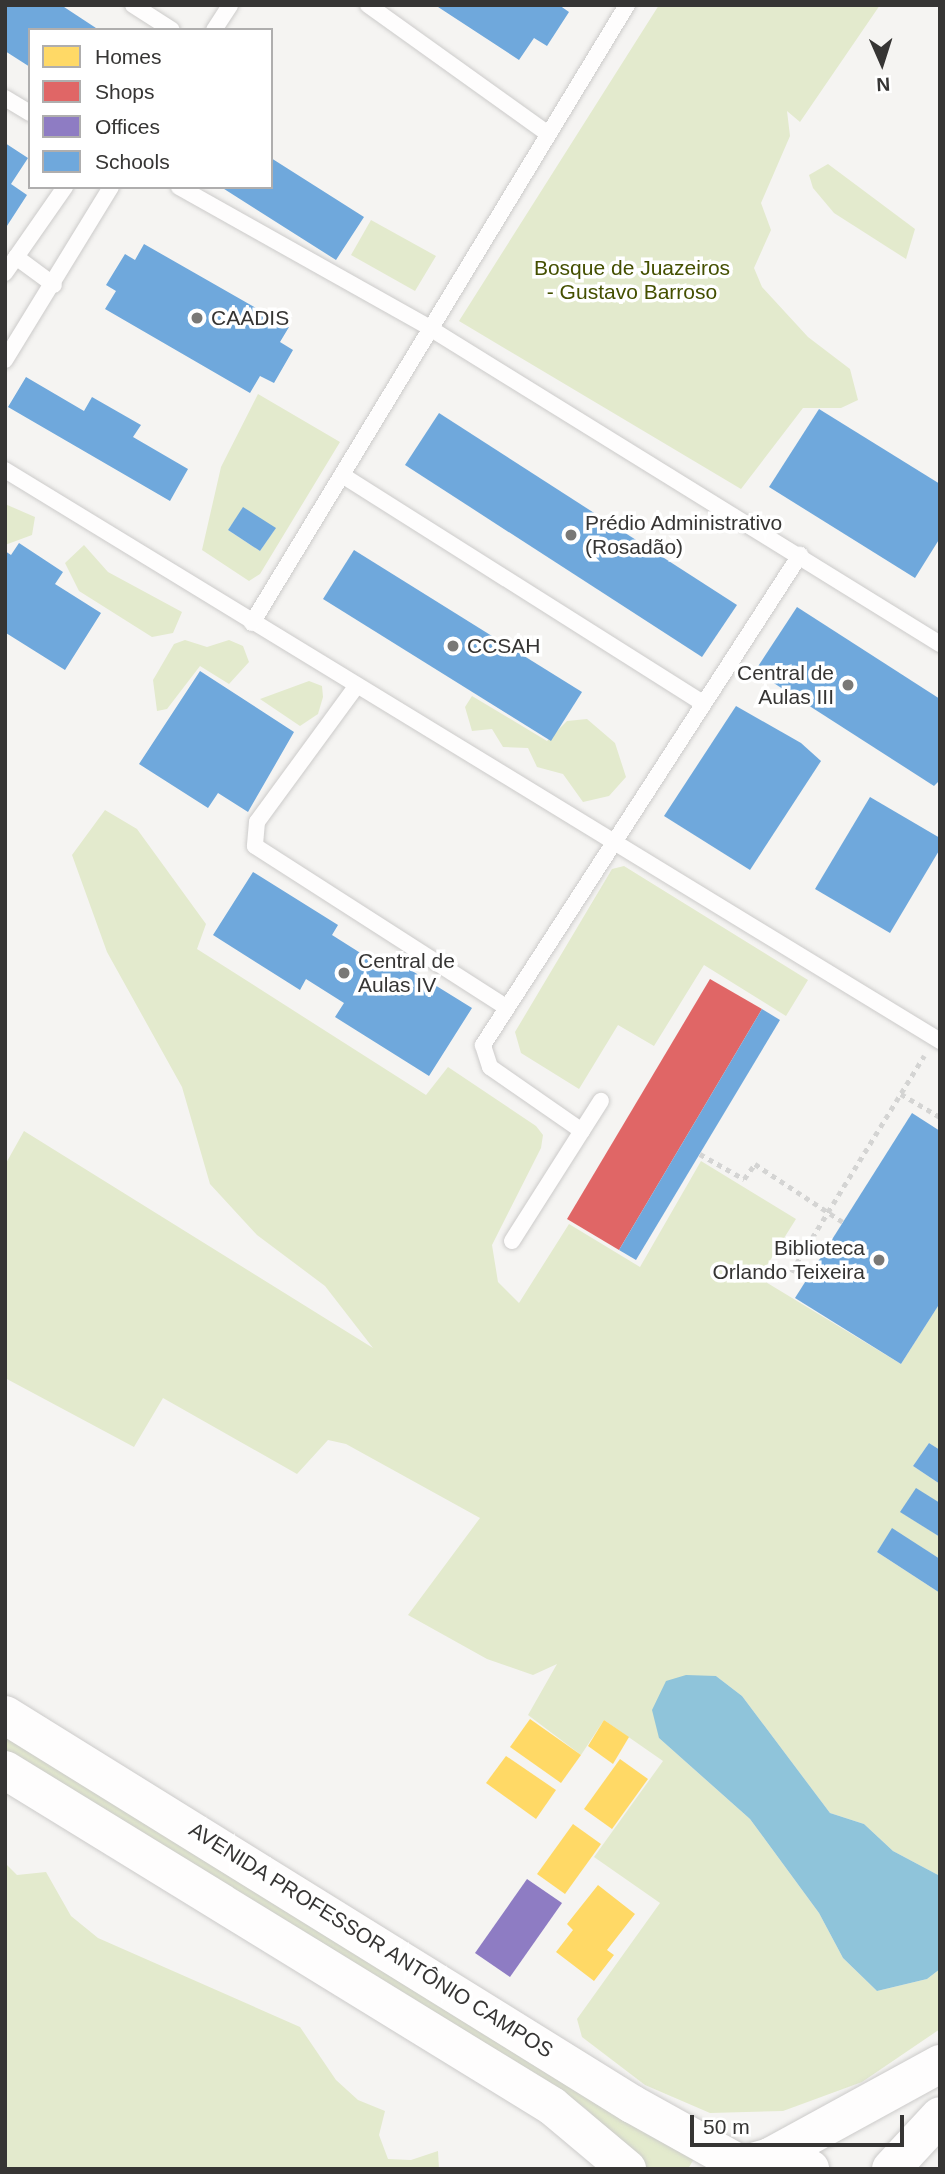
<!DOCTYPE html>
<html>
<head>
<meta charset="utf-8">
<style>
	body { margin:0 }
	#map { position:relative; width:945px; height:2174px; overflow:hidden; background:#f5f4f2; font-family:Helvetica,sans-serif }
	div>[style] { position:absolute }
	.green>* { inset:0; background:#e3eacd }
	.water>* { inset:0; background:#8fc4da }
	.homes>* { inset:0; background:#ffd966 }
	.shops>* { inset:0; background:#e06666 }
	.offices>* { inset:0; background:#8e7cc3 }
	.schools>* { inset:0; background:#6fa8dc }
	.path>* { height:4.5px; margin-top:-2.25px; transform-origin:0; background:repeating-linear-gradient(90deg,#d4d4d3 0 5px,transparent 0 10px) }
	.roads { filter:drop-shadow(0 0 2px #cccbca) drop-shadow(0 0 2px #cccbca) }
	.service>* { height:16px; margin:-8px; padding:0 8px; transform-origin:8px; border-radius:8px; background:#fefdfd }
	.tertiary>* { height:38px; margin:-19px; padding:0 19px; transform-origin:19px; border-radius:19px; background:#fefdfd }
	.primary>* { height:38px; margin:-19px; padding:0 19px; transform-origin:19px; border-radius:19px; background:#fefdfd }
	.dots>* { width:19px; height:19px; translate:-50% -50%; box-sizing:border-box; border:4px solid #fff; border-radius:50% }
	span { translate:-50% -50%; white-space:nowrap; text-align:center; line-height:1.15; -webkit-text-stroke:7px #fff; paint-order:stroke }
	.park-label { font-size:21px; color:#444f00 }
	.poi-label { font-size:21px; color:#363534 }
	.left { translate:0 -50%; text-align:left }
	.right { translate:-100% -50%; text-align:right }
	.street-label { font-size:21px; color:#363534 }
	.frame { position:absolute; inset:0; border:7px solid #363534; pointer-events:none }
	.legend { position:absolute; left:28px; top:28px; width:245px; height:161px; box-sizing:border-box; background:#fff; border:2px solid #afaeae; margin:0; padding:9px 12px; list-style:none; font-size:21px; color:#363534 }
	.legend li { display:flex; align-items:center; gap:14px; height:35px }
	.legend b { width:35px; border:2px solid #afaeae }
	.north { position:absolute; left:847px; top:28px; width:70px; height:70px; -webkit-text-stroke:5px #fff; paint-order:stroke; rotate:177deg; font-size:19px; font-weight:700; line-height:28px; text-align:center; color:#363534 }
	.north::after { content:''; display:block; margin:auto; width:24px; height:32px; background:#363534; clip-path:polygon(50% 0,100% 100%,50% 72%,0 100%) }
	.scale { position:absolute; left:690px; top:2115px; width:214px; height:32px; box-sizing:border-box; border:4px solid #363534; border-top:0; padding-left:9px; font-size:21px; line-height:24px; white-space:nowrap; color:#363534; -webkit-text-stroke:5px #fff; paint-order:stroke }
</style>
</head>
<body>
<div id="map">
	<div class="green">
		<div style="clip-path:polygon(659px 5px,880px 5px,800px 122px,787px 111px,790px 136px,761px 203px,771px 230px,754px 268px,762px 287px,808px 337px,850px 369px,858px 400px,841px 408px,803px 408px,741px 489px,459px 321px)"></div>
		<div style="clip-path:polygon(828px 164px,915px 229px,906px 259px,834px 213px,813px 188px,809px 175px)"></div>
		<div style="clip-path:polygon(371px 220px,436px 256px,415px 291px,351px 255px)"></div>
		<div style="clip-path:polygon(evenodd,258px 394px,340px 442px,260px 574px,249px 581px,202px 550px,221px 467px,258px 394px,243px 508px,275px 529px,260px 551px,228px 530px,243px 508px)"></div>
		<div style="clip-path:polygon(5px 504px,35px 517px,32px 535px,5px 545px)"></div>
		<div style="clip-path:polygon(84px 545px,108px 572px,182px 612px,173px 633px,152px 637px,79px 591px,65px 563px)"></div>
		<div style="clip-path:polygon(185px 640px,207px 647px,229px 640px,243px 646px,249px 662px,229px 684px,200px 666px,167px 709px,157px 711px,153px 680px,174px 644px)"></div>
		<div style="clip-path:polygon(309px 681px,322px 686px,323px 697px,318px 714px,300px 726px,260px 699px)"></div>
		<div style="clip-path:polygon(472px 696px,547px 741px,567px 721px,587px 719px,615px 743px,626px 777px,609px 796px,583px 802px,563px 774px,537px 767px,528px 748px,503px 747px,492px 729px,472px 731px,465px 707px)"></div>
		<div style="clip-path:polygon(105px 810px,137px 829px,206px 924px,197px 949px,426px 1095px,448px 1067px,536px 1126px,543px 1135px,541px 1148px,492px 1245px,498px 1282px,519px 1303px,569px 1224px,640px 1267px,701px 1161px,796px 1219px,759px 1278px,901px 1364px,940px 1303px,940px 1450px,929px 1443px,913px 1466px,940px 1484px,940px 1503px,901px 1512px,940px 1537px,940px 1559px,892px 1529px,877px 1552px,940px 1593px,940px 1876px,893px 1851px,864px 1824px,830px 1813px,742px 1696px,716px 1676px,659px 1738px,750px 1819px,819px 1913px,843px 1958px,877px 1991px,927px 1979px,940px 1969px,940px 2029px,862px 2082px,783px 2111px,710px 2113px,645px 2085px,582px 2037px,577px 2019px,660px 1903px,594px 1857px,663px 1761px,604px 1720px,581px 1755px,528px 1715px,557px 1664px,533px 1675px,487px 1659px,408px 1615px,480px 1518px,346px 1444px,328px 1440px,297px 1474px,163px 1398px,134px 1447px,5px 1378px,5px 1165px,24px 1131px,373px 1348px,325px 1286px,257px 1235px,210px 1184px,182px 1087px,107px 952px,72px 855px)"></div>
		<div style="clip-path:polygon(624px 866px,808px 980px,786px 1016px,704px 965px,654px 1046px,618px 1025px,579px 1089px,521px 1053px,515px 1032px,612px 869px)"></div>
		<div style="clip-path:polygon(5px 1734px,698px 2152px,688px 2169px,648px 2169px,585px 2108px,5px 1754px)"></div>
		<div style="clip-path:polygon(5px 1863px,17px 1875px,46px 1872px,71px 1916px,98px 1938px,300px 2027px,336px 2080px,358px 2100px,385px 2111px,379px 2135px,388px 2159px,411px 2160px,438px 2151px,439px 2169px,5px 2169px)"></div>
	</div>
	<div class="water">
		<div style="clip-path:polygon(686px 1675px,716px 1676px,742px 1696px,830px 1813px,864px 1824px,893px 1851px,940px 1876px,940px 1969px,927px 1979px,877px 1991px,843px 1958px,819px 1913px,750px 1819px,659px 1738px,652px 1710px,666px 1681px)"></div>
	</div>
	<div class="homes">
		<div style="clip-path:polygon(530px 1719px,581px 1755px,561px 1783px,510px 1747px)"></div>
		<div style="clip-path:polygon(604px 1720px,629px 1737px,613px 1764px,588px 1746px)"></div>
		<div style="clip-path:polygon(506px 1756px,556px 1790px,536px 1819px,486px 1783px)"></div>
		<div style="clip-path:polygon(620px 1759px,648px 1779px,612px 1829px,584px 1809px)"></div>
		<div style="clip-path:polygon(573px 1824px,601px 1844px,565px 1894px,537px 1874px)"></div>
		<div style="clip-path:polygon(598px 1885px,635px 1914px,607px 1950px,614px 1955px,594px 1981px,556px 1952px,573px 1930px,567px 1924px)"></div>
	</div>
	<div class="shops">
		<div style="clip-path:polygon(710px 979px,762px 1009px,619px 1250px,567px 1219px)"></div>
	</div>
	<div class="offices">
		<div style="clip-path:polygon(527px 1879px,562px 1903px,510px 1977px,475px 1953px)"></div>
	</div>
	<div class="schools">
		<div style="clip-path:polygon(5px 5px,61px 5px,99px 30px,30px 30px,30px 67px,5px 51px)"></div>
		<div style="clip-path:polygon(435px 5px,559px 5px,569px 12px,547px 46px,534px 38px,519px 60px)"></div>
		<div style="clip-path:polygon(5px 143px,28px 158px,11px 184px,27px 195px,5px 229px)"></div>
		<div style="clip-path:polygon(271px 158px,364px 217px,336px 260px,221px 187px,271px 187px)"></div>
		<div style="clip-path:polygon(144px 244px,289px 327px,280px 342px,293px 350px,274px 383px,260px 376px,250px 393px,105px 309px,116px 291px,106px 285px,125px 254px,135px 260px)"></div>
		<div style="clip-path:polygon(26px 377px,84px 411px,92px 397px,141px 425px,133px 437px,188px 469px,170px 501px,8px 407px)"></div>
		<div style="clip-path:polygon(819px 409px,940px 484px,940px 538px,915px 578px,769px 487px)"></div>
		<div style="clip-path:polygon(439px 413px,737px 605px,702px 657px,405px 465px)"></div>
		<div style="clip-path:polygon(243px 507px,276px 528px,260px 551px,228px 530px)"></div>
		<div style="clip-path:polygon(19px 543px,63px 572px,55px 584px,101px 613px,65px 670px,6px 633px,5px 551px,11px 555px)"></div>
		<div style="clip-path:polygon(354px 550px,582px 692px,551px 741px,323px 599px)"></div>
		<div style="clip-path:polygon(797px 607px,940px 699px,940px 780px,934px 786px,755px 671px)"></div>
		<div style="clip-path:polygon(200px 671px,294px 732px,248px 812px,218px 793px,208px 808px,139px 764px)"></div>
		<div style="clip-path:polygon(736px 706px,801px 743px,821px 761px,750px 870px,664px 816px)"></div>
		<div style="clip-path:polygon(870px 797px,940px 838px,940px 849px,890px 933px,815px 889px)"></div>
		<div style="clip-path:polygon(253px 872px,338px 925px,332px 935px,381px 966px,388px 956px,472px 1008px,429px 1076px,335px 1017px,344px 1003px,306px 979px,300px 990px,213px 935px)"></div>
		<div style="clip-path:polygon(762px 1009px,780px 1020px,636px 1260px,619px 1250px)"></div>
		<div style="clip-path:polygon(912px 1113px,940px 1131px,940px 1303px,901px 1364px,795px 1298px)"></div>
		<div style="clip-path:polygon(929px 1443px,940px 1450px,940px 1484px,913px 1466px)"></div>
		<div style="clip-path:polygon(916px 1488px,940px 1503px,940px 1537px,900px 1512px)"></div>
		<div style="clip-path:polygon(892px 1528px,940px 1559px,940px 1593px,877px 1552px)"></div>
	</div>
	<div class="path">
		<div style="left:901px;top:1094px;width:45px;rotate:30.5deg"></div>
		<div style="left:700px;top:1154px;width:51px;rotate:29.6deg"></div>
		<div style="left:744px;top:1179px;width:19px;rotate:-54deg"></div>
		<div style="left:755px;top:1164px;width:105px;rotate:33.4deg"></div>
		<div style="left:791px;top:1272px;width:254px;rotate:-58.4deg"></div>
	</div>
	<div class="roads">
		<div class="service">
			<div style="left:133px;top:5px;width:46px;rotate:32.7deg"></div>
			<div style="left:368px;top:5px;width:221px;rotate:35.6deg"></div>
			<div style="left:214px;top:30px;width:30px;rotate:-57deg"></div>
			<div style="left:5px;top:98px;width:29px;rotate:31deg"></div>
			<div style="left:179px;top:187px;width:286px;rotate:29.3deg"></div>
			<div style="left:428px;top:327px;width:602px;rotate:31.76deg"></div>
			<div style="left:16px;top:257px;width:47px;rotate:36.4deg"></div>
			<div style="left:5px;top:273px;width:105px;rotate:-55.1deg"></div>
			<div style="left:5px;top:360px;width:203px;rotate:-58.5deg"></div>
			<div style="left:5px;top:470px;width:1096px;rotate:31.41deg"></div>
			<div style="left:342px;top:475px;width:426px;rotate:32.3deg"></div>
			<div style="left:252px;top:623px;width:723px;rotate:-58.75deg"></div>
			<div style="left:355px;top:688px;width:166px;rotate:126.2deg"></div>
			<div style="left:257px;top:822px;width:24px;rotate:95deg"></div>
			<div style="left:255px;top:846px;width:298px;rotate:32.7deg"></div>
			<div style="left:582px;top:1131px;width:112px;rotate:-145.2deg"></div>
			<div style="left:490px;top:1067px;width:23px;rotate:-108deg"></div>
			<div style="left:483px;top:1045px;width:584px;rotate:-57.1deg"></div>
			<div style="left:512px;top:1241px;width:166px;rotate:-57.6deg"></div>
		</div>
		<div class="tertiary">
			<div style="left:5px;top:1715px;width:738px;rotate:31.82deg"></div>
			<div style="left:632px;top:2104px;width:121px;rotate:29.1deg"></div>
			<div style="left:5px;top:1770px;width:642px;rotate:31.56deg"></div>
			<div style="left:552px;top:2106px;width:98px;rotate:40deg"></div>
		</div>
		<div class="primary">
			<div style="left:770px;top:2157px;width:194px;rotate:-28.7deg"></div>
			<div style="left:728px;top:2169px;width:44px;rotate:-15.9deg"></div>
			<div style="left:770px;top:2157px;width:42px;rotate:16.7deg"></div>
			<div style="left:891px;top:2169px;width:72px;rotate:-47.2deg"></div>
		</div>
	</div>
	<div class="dots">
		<div style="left:197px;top:318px;background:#797876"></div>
		<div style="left:571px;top:535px;background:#797876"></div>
		<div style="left:453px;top:646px;background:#797876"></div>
		<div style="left:848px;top:685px;background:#797876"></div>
		<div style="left:344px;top:973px;background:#797876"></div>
		<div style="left:879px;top:1260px;background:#797876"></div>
	</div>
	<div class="park-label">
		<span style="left:632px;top:280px">Bosque de Juazeiros<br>- Gustavo Barroso</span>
	</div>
	<div class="poi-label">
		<span class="left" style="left:211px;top:318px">CAADIS</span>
		<span class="left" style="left:585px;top:535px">Prédio Administrativo<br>(Rosadão)</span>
		<span class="left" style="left:467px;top:646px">CCSAH</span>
		<span class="right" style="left:834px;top:685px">Central de<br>Aulas III</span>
		<span class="left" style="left:358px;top:973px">Central de<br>Aulas IV</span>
		<span class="right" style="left:865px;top:1260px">Biblioteca<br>Orlando Teixeira</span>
	</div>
	<div class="street-label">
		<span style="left:371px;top:1940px;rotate:32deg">AVENIDA PROFESSOR ANTÔNIO CAMPOS</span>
	</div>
	<div class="frame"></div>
	<ul class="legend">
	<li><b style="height:19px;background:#ffd966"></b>Homes</li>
	<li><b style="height:19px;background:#e06666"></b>Shops</li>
	<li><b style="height:19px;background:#8e7cc3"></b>Offices</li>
	<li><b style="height:19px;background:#6fa8dc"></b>Schools</li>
	</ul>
	<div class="north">N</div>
	<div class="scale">50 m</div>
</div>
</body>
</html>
